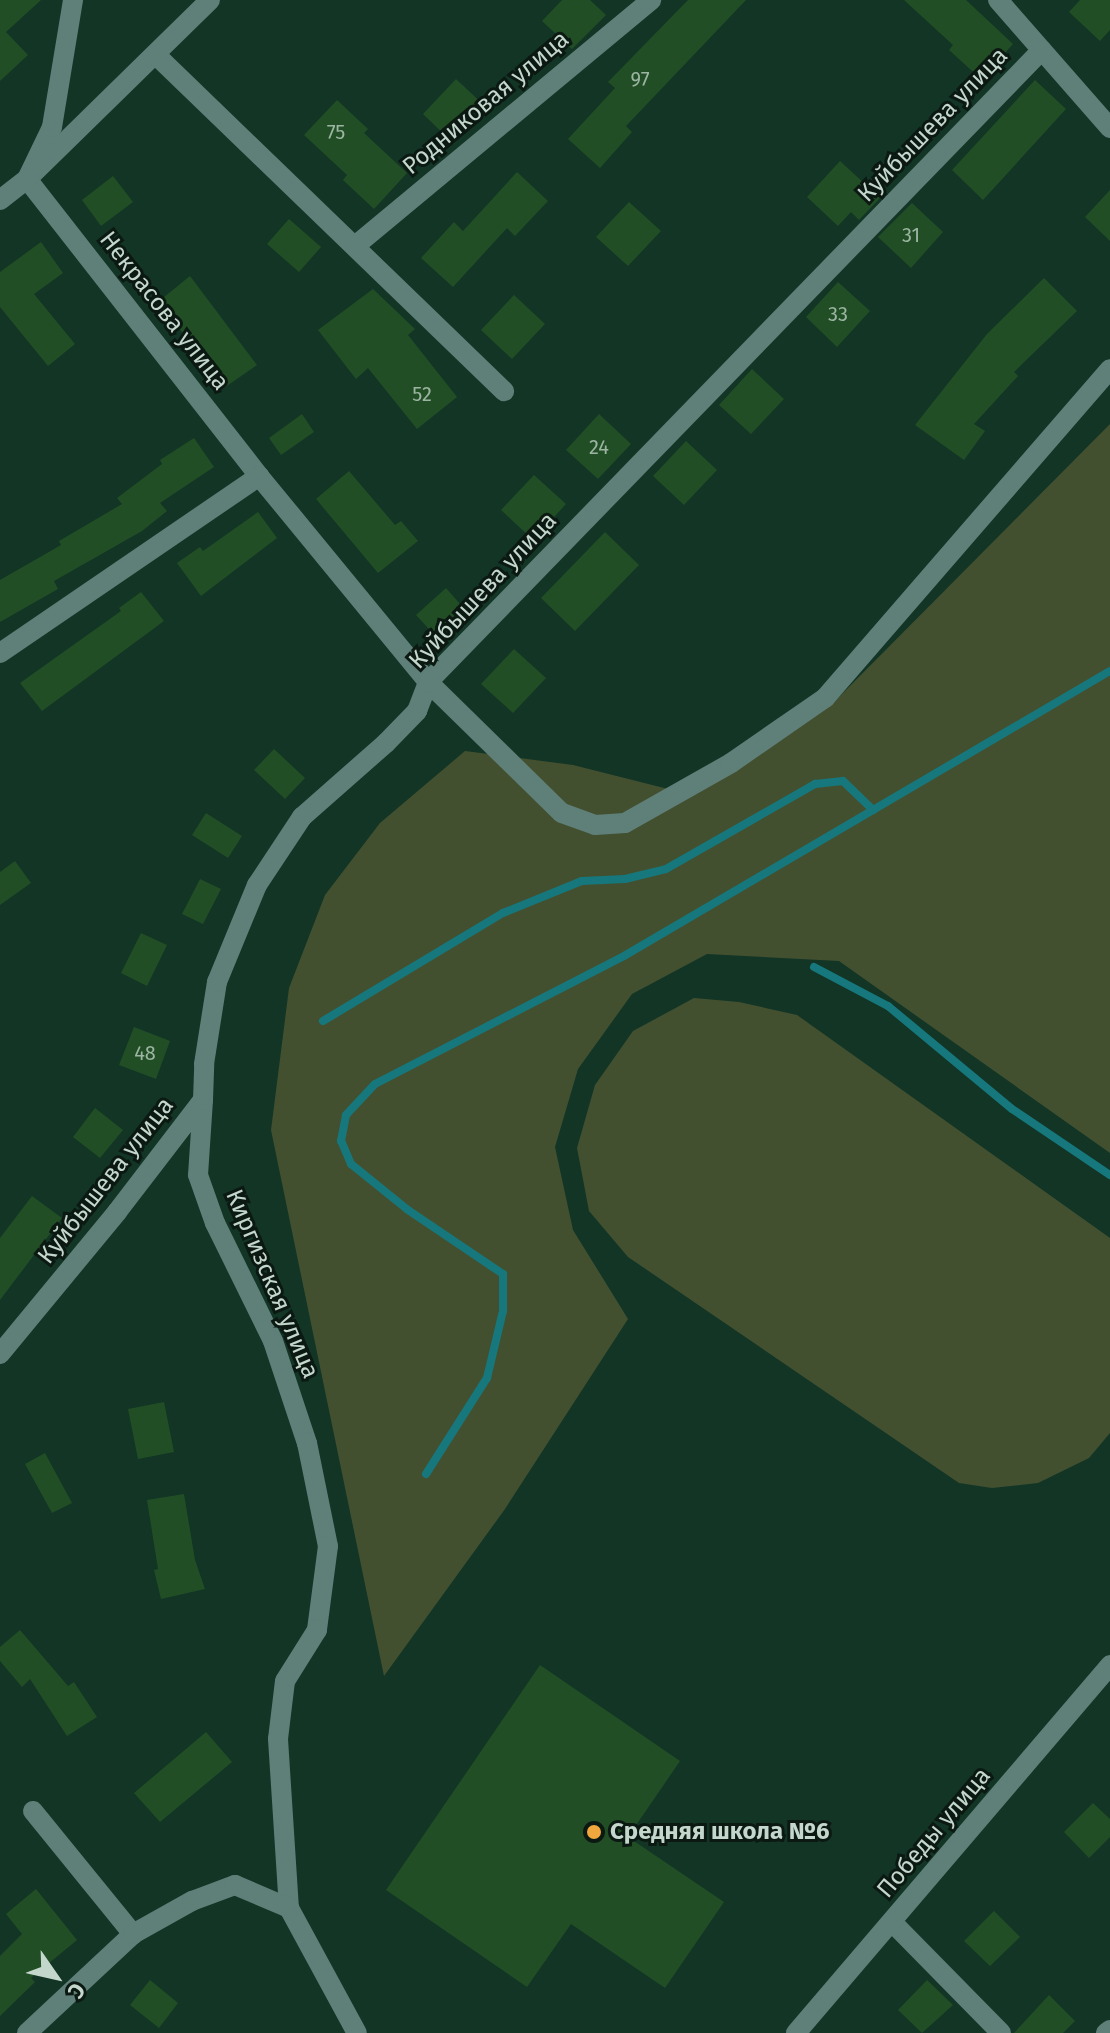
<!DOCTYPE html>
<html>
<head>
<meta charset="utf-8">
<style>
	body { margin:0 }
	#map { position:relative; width:1110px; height:2033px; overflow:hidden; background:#123526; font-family:"Fira Sans",sans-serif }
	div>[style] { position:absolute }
	.green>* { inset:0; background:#435030 }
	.stream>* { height:8px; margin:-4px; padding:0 4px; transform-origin:4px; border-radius:4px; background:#16787d }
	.building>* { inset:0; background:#224e25 }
	.minor>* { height:20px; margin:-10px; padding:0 10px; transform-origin:10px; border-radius:10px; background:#5f7f79 }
	.dots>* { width:22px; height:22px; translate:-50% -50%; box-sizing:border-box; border:4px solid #0b1912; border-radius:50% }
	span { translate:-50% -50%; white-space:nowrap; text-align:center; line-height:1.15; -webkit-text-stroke:6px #0b1912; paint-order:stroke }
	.number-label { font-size:20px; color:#9cb5a3 }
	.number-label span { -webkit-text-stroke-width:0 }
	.street-label { font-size:24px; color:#c4d7cd }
	.poi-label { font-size:24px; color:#c4d7cd; font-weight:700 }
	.left { translate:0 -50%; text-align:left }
	.north { position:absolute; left:16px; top:1937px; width:80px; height:80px; -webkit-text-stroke:6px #0b1912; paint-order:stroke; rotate:124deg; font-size:22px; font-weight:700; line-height:32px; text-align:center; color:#c4d7cd }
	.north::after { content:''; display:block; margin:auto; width:28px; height:36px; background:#c4d7cd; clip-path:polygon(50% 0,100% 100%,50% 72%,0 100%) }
</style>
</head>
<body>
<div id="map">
	<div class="green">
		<div style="clip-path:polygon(1110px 424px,1110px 1153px,839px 961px,707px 954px,632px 994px,578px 1069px,555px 1147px,573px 1230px,628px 1319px,505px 1509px,384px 1676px,271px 1130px,289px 988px,325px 895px,380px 823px,465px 751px,573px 765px,684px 793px,836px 700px)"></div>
		<div style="clip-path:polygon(694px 998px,739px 1002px,797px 1015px,1110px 1238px,1110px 1433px,1089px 1458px,1038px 1483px,992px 1488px,959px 1483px,628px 1257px,589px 1211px,577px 1148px,595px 1085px,633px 1031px)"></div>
	</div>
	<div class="stream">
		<div style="left:814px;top:967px;width:84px;rotate:27.8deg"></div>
		<div style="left:888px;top:1006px;width:161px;rotate:39.7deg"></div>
		<div style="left:1012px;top:1109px;width:118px;rotate:34deg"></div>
		<div style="left:323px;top:1021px;width:210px;rotate:-31deg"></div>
		<div style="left:503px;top:913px;width:85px;rotate:-22.1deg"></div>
		<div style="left:582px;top:881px;width:43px;rotate:-2.7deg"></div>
		<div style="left:625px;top:879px;width:42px;rotate:-13.7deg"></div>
		<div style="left:666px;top:869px;width:172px;rotate:-29.7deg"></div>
		<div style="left:815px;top:784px;width:28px;rotate:-6deg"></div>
		<div style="left:843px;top:781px;width:42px;rotate:44deg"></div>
		<div style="left:426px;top:1474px;width:114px;rotate:-57.6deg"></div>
		<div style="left:487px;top:1378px;width:69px;rotate:-76.6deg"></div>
		<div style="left:503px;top:1311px;width:37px;rotate:-90deg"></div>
		<div style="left:503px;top:1274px;width:115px;rotate:-146deg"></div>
		<div style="left:408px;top:1210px;width:73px;rotate:-141.1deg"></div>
		<div style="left:351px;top:1164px;width:25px;rotate:-113deg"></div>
		<div style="left:341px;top:1141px;width:26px;rotate:-79deg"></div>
		<div style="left:346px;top:1115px;width:42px;rotate:-46.9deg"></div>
		<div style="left:375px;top:1084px;width:280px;rotate:-27.2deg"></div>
		<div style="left:624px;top:956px;width:563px;rotate:-30.39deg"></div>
	</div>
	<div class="building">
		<div style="clip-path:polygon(0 0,41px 0,6px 32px,28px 55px,0 81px)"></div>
		<div style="clip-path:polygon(562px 0,590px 0,606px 15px,572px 49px,542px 21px)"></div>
		<div style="clip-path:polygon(688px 0,746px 0,626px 126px,632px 132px,600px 168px,568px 139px,615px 88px,608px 82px)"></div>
		<div style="clip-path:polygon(904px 0,966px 0,1013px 44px,981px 79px,949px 50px,953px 45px)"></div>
		<div style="clip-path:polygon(1080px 0,1110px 0,1110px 30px,1100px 41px,1069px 12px)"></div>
		<div style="clip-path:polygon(456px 79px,487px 108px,454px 144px,423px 114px)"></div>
		<div style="clip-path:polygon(1035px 80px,1066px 109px,983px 200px,952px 170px)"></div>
		<div style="clip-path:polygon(337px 100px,368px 129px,364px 133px,407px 173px,374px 209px,343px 180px,347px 175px,304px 135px)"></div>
		<div style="clip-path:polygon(840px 161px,880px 198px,859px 220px,851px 212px,838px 226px,807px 197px)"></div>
		<div style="clip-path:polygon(517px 172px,548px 201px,515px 236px,507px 228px,453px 287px,421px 258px,454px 222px,463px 231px)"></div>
		<div style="clip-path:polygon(113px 176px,133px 202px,101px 226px,82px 200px)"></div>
		<div style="clip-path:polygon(1110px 190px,1110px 241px,1085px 217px)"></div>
		<div style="clip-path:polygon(629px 202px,661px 231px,628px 266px,596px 237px)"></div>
		<div style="clip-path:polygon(912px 203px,943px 232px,911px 268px,878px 237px)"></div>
		<div style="clip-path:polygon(289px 219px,321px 247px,299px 272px,267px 244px)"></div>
		<div style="clip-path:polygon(41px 242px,63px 273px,34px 294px,75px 344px,48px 366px,0 307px,0 272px)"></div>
		<div style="clip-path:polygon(190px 276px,257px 365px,221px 390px,196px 354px,198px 352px,158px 302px)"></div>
		<div style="clip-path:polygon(1044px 278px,1077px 311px,1014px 372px,1018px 376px,974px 424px,985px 431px,964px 460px,915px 425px,987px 334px)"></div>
		<div style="clip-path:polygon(838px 282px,870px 311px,837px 347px,806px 317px)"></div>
		<div style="clip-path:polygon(373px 289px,415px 329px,408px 335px,457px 397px,417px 429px,368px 368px,356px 379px,318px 330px)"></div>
		<div style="clip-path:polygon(514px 295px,545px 324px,512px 359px,481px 330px)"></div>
		<div style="clip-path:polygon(752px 369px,784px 399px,751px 434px,719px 405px)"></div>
		<div style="clip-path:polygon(302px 414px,314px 432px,281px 455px,269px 438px)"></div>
		<div style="clip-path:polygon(599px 414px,631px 444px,598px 479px,566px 450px)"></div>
		<div style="clip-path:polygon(194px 438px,214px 467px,160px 503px,167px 511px,142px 531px,54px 581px,58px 589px,0 622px,0 580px,61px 545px,59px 541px,122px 504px,117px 498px,162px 464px,160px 460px)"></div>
		<div style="clip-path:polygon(686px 441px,717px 470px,684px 505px,653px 476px)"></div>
		<div style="clip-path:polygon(349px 471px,395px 525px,401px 521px,418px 541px,378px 573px,316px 499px)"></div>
		<div style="clip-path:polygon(534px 475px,566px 504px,533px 540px,501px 510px)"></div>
		<div style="clip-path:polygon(258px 512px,277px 538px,201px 596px,177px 563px,200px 547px,203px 551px)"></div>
		<div style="clip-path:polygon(605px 532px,639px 565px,575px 631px,541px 598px)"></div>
		<div style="clip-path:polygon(446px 588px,468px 613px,439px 640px,416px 615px)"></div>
		<div style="clip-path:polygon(141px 592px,164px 621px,42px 711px,20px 683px,121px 611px,119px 608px)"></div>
		<div style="clip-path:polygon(514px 649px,546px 678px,513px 713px,481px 684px)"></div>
		<div style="clip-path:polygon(274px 749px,305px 778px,285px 799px,254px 770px)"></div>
		<div style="clip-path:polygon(206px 813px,242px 836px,228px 858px,192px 835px)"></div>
		<div style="clip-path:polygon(15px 861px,31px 883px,0 905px,0 872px)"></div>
		<div style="clip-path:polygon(200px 879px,221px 889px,203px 924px,182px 914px)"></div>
		<div style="clip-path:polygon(141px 933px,167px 945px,147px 986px,121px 973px)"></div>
		<div style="clip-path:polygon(134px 1027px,170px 1041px,156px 1079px,119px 1065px)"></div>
		<div style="clip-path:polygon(95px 1108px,123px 1130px,100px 1158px,73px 1137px)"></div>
		<div style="clip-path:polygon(32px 1196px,62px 1218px,0 1300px,0 1238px)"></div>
		<div style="clip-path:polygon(164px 1402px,174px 1452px,138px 1459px,128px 1409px)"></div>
		<div style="clip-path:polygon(45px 1453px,72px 1503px,52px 1513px,25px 1464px)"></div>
		<div style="clip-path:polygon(184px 1494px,195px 1560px,205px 1589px,161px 1599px,154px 1570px,158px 1569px,147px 1500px)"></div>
		<div style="clip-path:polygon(20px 1630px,68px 1686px,74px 1682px,97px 1717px,67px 1736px,30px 1679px,22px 1687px,0 1661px,0 1647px)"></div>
		<div style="clip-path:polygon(540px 1665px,680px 1761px,628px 1837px,724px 1902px,665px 1988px,571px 1924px,527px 1987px,386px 1890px)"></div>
		<div style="clip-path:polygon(206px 1732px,232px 1762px,160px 1822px,134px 1793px)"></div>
		<div style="clip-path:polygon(1093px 1803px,1110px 1819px,1110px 1837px,1089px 1858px,1064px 1832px)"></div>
		<div style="clip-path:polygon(36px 1889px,77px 1940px,31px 1978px,35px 1982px,0 2016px,0 1956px,22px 1934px,6px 1914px)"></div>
		<div style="clip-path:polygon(994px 1911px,1020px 1937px,990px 1966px,964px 1941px)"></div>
		<div style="clip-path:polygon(150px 1980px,178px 2003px,159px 2028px,130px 2005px)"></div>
		<div style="clip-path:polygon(927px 1980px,953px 2005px,922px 2033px,898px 2010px)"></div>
		<div style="clip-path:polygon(1049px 1995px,1075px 2021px,1063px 2033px,1014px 2033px)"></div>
	</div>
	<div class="minor">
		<div style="left:210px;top:0;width:256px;rotate:135.6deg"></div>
		<div style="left:27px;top:179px;width:377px;rotate:52deg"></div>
		<div style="left:259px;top:476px;width:266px;rotate:50.6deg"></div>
		<div style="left:428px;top:682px;width:187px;rotate:44.4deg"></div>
		<div style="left:562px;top:813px;width:35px;rotate:20deg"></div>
		<div style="left:595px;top:825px;width:30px;rotate:-4deg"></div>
		<div style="left:625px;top:823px;width:122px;rotate:-29.5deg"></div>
		<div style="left:731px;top:763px;width:114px;rotate:-34.7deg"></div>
		<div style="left:825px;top:698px;width:435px;rotate:-49.1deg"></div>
		<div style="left:998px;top:0;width:170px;rotate:48.8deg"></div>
		<div style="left:156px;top:55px;width:484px;rotate:44deg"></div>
		<div style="left:0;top:200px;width:34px;rotate:-38deg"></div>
		<div style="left:27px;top:179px;width:58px;rotate:-64.3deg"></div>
		<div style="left:52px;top:127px;width:129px;rotate:-80.6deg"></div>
		<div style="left:355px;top:246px;width:385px;rotate:-39.7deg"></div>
		<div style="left:0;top:653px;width:314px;rotate:-34.3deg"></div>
		<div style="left:203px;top:1100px;width:75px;rotate:93.8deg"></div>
		<div style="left:198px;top:1175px;width:51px;rotate:70.5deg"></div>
		<div style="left:215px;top:1223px;width:131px;rotate:63.8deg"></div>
		<div style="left:273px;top:1341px;width:108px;rotate:71.6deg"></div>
		<div style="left:307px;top:1443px;width:105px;rotate:78.5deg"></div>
		<div style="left:328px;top:1546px;width:85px;rotate:97.5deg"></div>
		<div style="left:317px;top:1630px;width:60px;rotate:122.1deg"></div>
		<div style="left:285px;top:1681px;width:58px;rotate:96.9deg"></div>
		<div style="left:278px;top:1739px;width:169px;rotate:86.3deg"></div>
		<div style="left:289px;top:1908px;width:142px;rotate:61.5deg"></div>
		<div style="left:0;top:1354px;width:184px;rotate:-50.5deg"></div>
		<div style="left:117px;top:1212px;width:141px;rotate:-52.5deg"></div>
		<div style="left:203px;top:1100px;width:36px;rotate:-88deg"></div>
		<div style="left:204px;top:1064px;width:83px;rotate:-81deg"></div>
		<div style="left:217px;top:982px;width:105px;rotate:-67.6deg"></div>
		<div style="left:257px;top:885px;width:82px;rotate:-56.5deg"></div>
		<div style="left:302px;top:817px;width:112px;rotate:-41.4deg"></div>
		<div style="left:386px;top:743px;width:45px;rotate:-45.9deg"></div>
		<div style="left:417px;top:711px;width:31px;rotate:-69deg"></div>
		<div style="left:428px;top:682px;width:881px;rotate:-45.83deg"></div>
		<div style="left:33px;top:1811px;width:159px;rotate:50.9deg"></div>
		<div style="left:893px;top:1923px;width:154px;rotate:45.5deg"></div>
		<div style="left:27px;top:2033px;width:145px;rotate:-43deg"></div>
		<div style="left:133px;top:1934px;width:68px;rotate:-29.2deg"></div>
		<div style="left:192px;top:1901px;width:46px;rotate:-20.4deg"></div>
		<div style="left:235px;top:1885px;width:59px;rotate:23.1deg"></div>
		<div style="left:796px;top:2033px;width:484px;rotate:-49.5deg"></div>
		<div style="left:1106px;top:2033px;width:5px;rotate:-37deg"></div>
	</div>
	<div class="dots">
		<div style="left:594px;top:1832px;background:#efa73e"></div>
	</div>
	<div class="number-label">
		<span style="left:640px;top:79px">97</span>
		<span style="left:336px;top:132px">75</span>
		<span style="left:911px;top:235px">31</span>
		<span style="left:838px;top:314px">33</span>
		<span style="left:422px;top:394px">52</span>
		<span style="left:599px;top:447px">24</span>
		<span style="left:145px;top:1053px">48</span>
	</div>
	<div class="street-label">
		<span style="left:486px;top:103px;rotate:-40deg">Родниковая улица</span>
		<span style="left:933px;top:125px;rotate:-46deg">Куйбышева улица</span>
		<span style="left:164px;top:311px;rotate:52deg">Некрасова улица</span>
		<span style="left:483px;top:591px;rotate:-47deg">Куйбышева улица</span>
		<span style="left:106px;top:1181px;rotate:-52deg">Куйбышева улица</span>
		<span style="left:272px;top:1284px;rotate:67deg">Киргизская улица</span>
		<span style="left:934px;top:1833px;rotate:-50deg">Победы улица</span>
	</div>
	<div class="poi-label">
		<span class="left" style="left:610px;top:1832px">Средняя школа №6</span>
	</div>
	<div class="north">С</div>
</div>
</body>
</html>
